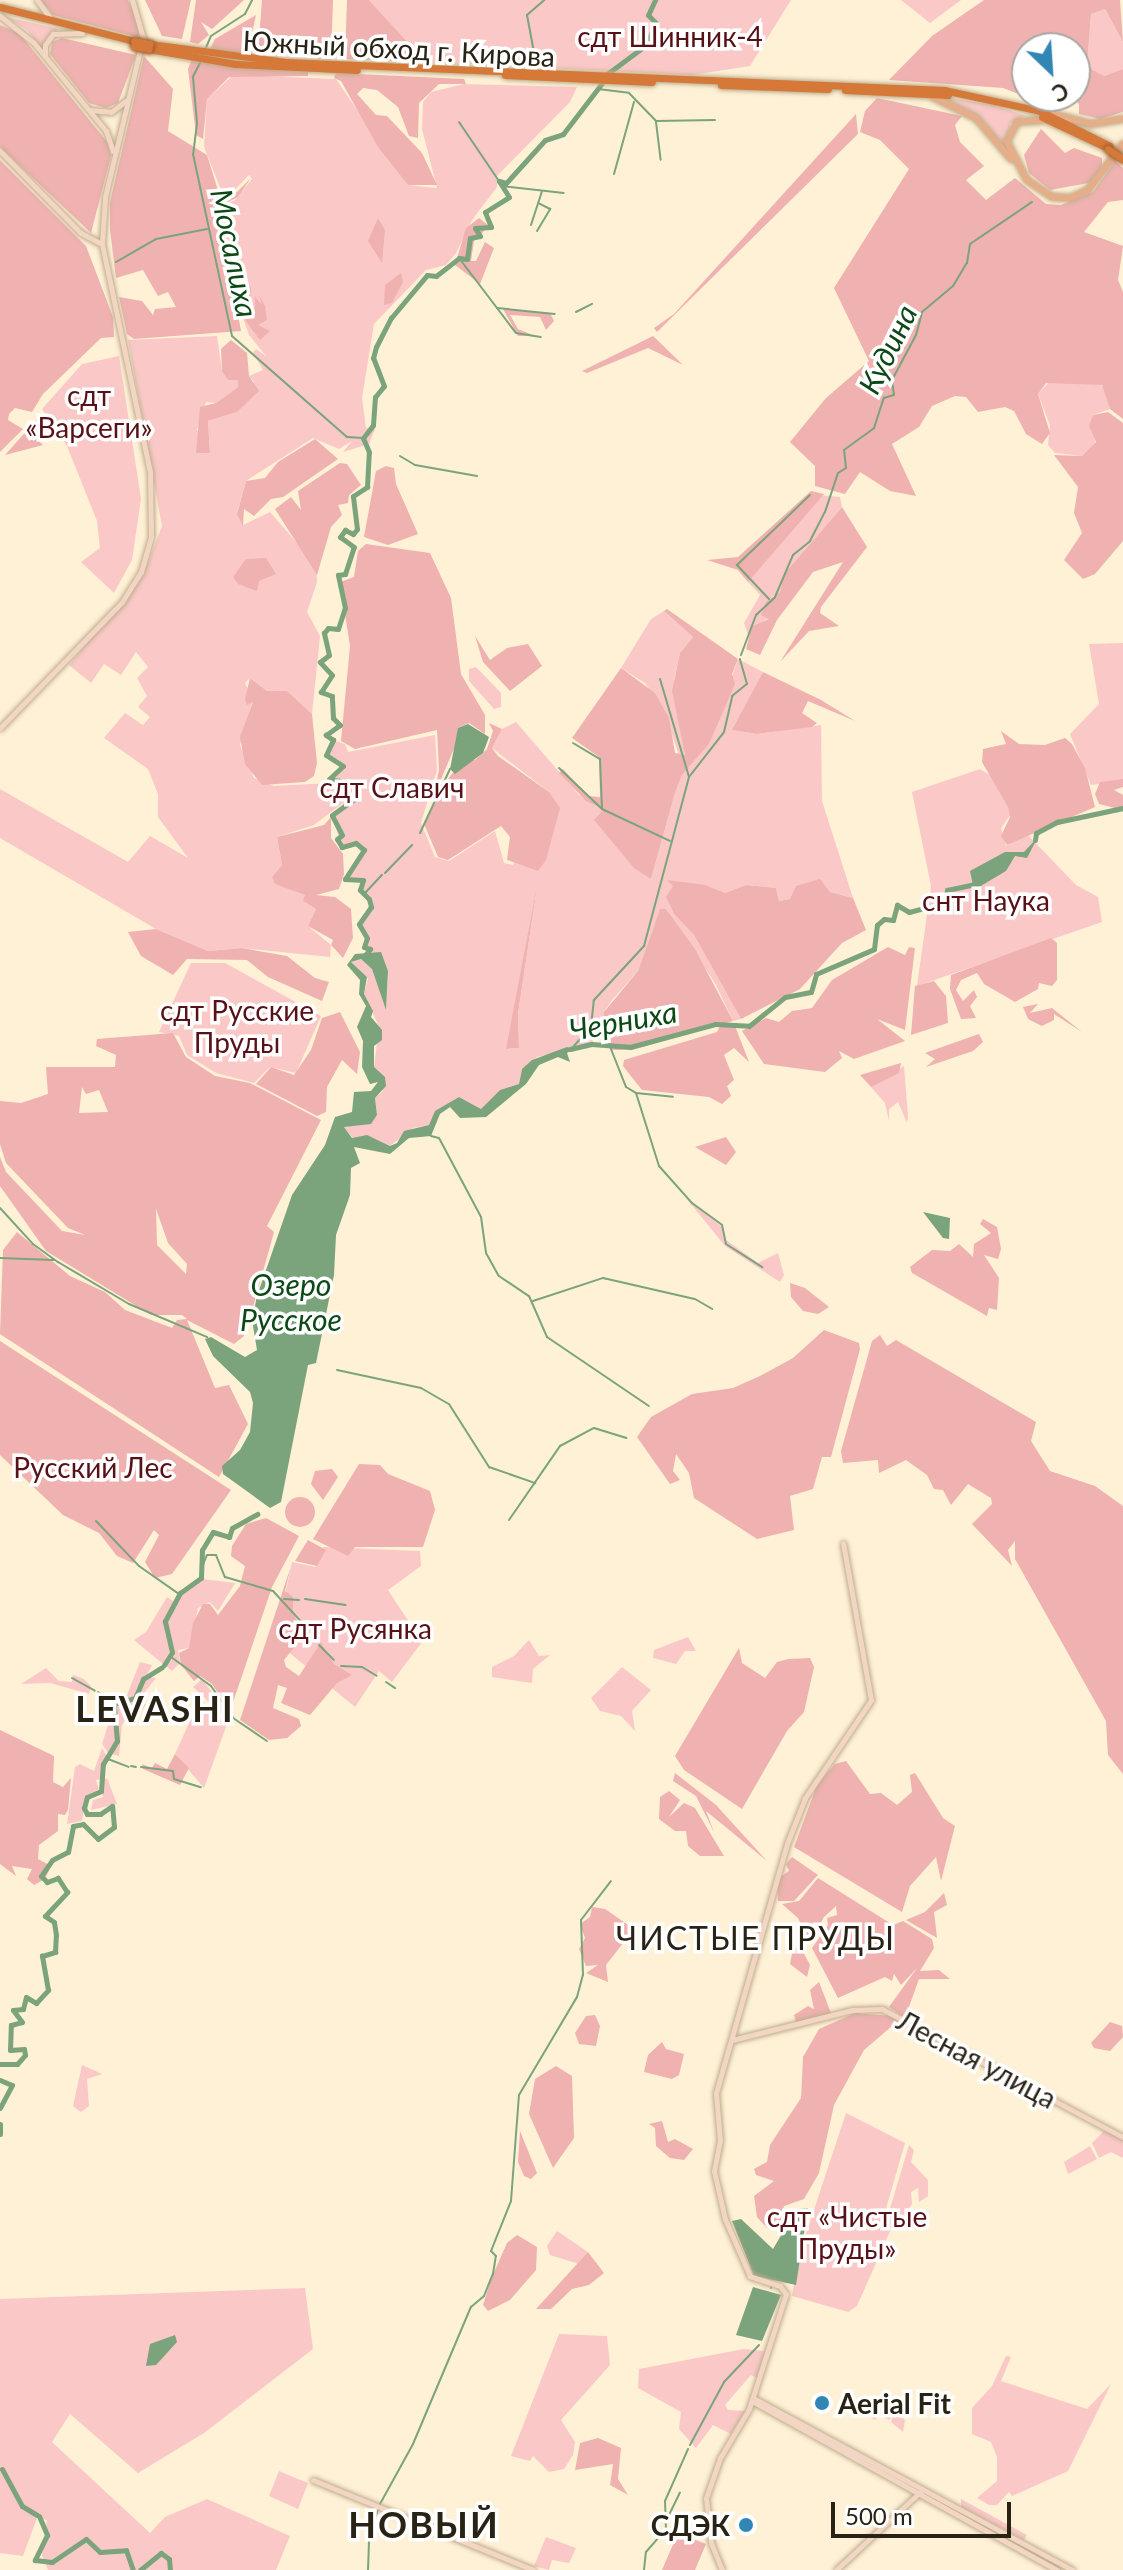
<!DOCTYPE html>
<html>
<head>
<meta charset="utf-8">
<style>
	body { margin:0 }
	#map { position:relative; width:1123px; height:2570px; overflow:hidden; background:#fff1d6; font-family:Lato,sans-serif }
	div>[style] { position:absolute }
	.green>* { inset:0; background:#fac9c7 }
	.forest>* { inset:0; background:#efb2b0 }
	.round { border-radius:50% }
	.water>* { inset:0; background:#7ba37c }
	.stream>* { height:2px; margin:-1px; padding:0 1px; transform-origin:1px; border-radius:1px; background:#7ba37c }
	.river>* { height:5px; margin:-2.5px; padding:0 2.5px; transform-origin:2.5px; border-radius:2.5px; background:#7ba37c }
	.roads { filter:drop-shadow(0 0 2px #bead8d) drop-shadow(0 0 2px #bead8d) }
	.secondary>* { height:5px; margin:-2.5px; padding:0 2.5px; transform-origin:2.5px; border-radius:2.5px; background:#f2d6c3 }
	.primary>* { height:6px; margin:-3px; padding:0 3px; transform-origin:3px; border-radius:3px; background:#e6ae88 }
	.highway>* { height:7px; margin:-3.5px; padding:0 3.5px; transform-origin:3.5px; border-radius:3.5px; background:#d57838 }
	.bridges { filter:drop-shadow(0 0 2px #995a2c) drop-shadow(0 0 2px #995a2c) }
	.highway-bridge>* { height:7px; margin:-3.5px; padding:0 3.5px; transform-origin:3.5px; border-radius:3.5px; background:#d57838 }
	.dots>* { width:22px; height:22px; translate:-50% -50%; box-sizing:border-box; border:4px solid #fff; border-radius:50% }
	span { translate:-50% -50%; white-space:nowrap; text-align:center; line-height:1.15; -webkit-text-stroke:7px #fff; paint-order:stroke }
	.park-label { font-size:28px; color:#571117 }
	.street-label { font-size:28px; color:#292316 }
	.poi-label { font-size:28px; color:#292316; font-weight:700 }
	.left { translate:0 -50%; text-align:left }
	.right { translate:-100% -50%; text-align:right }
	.water-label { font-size:30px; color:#0d4916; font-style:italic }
	.quarter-label { font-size:32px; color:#292316; letter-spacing:2px }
	.district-label { font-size:36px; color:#292316; font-weight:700; letter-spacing:2px }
	.north { position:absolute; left:1011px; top:32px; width:80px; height:80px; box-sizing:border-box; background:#fff; border:2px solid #a9a7a2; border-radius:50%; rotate:155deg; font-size:22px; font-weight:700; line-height:32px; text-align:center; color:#292316 }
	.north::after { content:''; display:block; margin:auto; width:28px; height:36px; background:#3286b6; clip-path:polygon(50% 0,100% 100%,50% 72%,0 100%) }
	.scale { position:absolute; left:831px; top:2502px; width:180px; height:36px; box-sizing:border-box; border:4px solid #292316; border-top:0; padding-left:10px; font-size:24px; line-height:28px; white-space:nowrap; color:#292316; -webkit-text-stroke:6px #fff; paint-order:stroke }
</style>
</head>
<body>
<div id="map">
	<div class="green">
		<div style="clip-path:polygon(369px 0,791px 0,750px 66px,692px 75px,426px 62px)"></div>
		<div style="clip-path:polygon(901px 0,961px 0,930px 23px)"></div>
		<div style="clip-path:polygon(1105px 9px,1123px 42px,1123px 69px,1104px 76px,1087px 68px,1091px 14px)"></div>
		<div style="clip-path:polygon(7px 17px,59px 29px,46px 38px,43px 50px,27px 30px)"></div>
		<div style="clip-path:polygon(evenodd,233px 75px,336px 79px,408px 185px,437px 188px,422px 129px,423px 102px,431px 92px,464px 84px,577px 87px,570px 102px,497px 176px,497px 187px,472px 220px,456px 253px,446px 265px,426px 270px,374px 324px,362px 398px,366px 428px,375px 429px,369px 444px,343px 452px,352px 441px,339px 449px,313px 438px,246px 481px,237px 513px,243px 525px,270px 512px,316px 565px,317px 582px,307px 612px,320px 636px,312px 714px,287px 691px,267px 691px,250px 678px,245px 683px,253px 700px,240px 745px,254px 778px,274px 786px,329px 783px,343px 766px,326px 755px,333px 740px,345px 744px,348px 752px,435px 735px,437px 770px,421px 823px,435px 857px,449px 861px,495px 831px,504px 863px,513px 865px,549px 792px,492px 748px,502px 729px,516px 722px,579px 795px,604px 809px,595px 820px,651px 879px,675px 793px,682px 775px,709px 744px,738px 659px,763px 672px,733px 730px,757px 734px,821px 725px,822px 801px,853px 898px,830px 892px,779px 901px,776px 888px,746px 885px,725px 893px,706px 885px,673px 885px,675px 915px,694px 935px,741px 1019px,733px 1021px,715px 983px,666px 909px,655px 923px,638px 971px,612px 1000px,604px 1012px,605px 1027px,591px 1044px,537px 1057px,522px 1069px,519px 1084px,500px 1090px,481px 1109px,459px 1097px,438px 1110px,429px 1125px,413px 1128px,390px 1146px,371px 1137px,353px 1138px,344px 1127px,371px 1123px,377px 1115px,375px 1098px,383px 1091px,374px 1067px,379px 1027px,364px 994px,368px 978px,351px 962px,361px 959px,372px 968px,386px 1009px,388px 978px,385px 962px,364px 947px,367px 938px,359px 924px,371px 906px,360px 890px,364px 880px,345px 879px,364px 850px,356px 843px,342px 847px,332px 815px,351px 797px,314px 825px,277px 837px,282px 865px,272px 877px,306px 895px,306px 903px,316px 909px,308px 926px,331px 945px,330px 957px,242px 948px,208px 951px,156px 929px,0 838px,0 789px,128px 862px,150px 836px,188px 858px,158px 817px,158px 794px,148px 769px,104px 738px,125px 713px,143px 725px,150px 717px,138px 707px,147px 696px,137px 678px,148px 667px,136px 652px,121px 675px,104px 664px,91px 683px,69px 665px,142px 578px,162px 526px,128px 340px,217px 336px,222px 371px,238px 380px,238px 387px,216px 403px,206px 402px,197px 430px,210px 452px,208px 421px,237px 412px,254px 382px,249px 376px,263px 370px,253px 353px,256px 349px,266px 356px,249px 335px,230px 281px,230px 250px,223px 241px,228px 227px,222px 224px,219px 208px,235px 200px,252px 179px,249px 175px,225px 200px,204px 147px,207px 99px,233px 75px,538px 880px,518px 1014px,519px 1048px,507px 1049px,538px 880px)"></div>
		<div style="clip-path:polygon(942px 97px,994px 105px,1026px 116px,1011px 123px,1003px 147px,979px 117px)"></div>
		<div style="clip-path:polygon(119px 356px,141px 499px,132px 560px,114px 593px,81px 562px,100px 548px,97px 521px,67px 446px,42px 409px,82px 364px)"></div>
		<div style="clip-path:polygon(1049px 382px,1096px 382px,1106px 389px,1110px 409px,1093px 415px,1095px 445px,1082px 456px,1055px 453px,1048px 445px,1050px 425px,1038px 394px)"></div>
		<div style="clip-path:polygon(819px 495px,840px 497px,842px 507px,784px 574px,780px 592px,771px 598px,770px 618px,752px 626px,749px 637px,744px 623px,760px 595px,748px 582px,754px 570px)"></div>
		<div style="clip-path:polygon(664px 611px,693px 637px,680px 653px,674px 680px,685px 755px,680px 758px,662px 706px,645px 683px,621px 668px,651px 619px)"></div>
		<div style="clip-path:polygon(1123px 643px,1123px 781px,1091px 785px,1070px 734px,1099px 704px,1089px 644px)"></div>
		<div style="clip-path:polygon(476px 667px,501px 693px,501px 707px,494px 709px,469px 681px,469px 669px)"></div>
		<div style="clip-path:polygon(980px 769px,998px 780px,1011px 814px,1001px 828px,1006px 846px,1027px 834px,1076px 885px,1098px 897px,1102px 922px,917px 986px,931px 886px,912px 792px)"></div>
		<div style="clip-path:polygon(191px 963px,225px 963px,321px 1016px,296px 1073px,270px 1067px,254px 1083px,216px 1073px,187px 1055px,179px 1036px,159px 1032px)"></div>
		<div style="clip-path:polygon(904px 1066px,908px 1117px,907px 1123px,898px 1102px,889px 1109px,889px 1121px,885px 1103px,871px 1087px)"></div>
		<div style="clip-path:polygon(687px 1199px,721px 1226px,726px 1240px,758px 1263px,778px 1253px,784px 1275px,780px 1282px,725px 1246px)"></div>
		<div style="clip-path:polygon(323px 1547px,420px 1551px,421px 1566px,388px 1590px,422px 1642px,392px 1682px,379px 1671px,355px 1707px,286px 1650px,305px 1628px,292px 1612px,286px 1590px,292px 1562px,316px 1567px)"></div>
		<div style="clip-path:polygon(202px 1579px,235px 1583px,218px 1611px,210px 1602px,198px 1608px,189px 1648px,178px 1650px,180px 1663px,172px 1671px,165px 1665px,172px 1660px,166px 1621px,183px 1592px)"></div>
		<div style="clip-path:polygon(167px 1597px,176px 1603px,164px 1620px,171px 1649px,163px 1664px,134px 1640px,146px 1632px)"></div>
		<div style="clip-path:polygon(688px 1637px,696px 1651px,685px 1651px,676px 1664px,653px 1658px,654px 1650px)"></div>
		<div style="clip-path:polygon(529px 1640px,539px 1656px,550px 1655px,533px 1669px,532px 1683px,492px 1677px,492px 1667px,514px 1656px)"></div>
		<div style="clip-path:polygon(140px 1662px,152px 1665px,146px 1677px,156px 1678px,133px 1707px,146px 1704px,141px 1712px,128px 1715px,122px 1725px,119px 1756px,108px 1753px,102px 1744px,114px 1706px,137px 1698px,137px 1687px,135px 1697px,125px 1700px)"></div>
		<div style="clip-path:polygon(622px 1667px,651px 1690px,632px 1711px,635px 1731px,621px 1716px,600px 1711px,591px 1698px)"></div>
		<div style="clip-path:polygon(46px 1668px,59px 1681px,72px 1682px,73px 1675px,84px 1679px,91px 1686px,89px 1694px,50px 1683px,21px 1684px)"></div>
		<div style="clip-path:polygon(202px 1679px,229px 1715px,227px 1719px,193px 1687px)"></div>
		<div style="clip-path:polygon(200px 1699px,227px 1724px,204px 1788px,175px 1754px)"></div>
		<div style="clip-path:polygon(102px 1748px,107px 1757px,103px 1779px,96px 1780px,99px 1789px,86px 1796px,82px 1821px,67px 1824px,75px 1767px,80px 1764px,94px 1771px)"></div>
		<div style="clip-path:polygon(107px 1778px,117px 1804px,91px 1810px,93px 1800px,103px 1797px,100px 1782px)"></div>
		<div style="clip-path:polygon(82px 2065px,102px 2074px,87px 2079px,89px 2106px,81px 2112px,73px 2106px)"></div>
		<div style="clip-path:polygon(846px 2113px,905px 2143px,885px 2212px,895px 2220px,857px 2306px,848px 2312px,792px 2296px,799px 2255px)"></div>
		<div style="clip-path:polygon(1105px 2130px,1123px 2140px,1123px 2158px,1111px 2152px,1099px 2158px,1092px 2143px)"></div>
		<div style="clip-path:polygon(909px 2145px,914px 2150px,911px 2162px,928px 2180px,928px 2196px,919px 2202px,918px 2188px,911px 2192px,912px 2204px,901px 2220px,889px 2212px)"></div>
		<div style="clip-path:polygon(1090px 2146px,1097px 2159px,1068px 2174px,1064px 2162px)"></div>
		<div style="clip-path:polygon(557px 2231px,588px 2252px,579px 2264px,550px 2255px,547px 2246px)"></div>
		<div style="clip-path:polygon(305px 2288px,313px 2349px,204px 2433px,138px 2473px,70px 2414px,52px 2442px,150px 2533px,165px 2517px,207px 2499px,290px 2536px,276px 2570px,48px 2570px,42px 2555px,47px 2520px,37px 2518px,23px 2556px,0 2553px,0 2299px)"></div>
		<div style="clip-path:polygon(559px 2334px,607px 2336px,610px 2365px,561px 2420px,575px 2442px,573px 2455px,564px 2469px,549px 2472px,533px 2456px,530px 2461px,511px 2456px)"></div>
		<div style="clip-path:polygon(744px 2349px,765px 2351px,757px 2378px,751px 2375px,725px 2405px,728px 2410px,745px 2411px,731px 2434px,713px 2425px,696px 2448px,679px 2429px,681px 2412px,638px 2388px,639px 2369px)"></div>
		<div style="clip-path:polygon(1006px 2356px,1011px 2357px,1001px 2381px,1087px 2409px,1111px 2384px,1068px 2471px,1012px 2496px,1009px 2492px,997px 2505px,989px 2505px,977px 2498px,997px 2481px,997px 2457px,991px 2442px,972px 2434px,972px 2408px,992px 2386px)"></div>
		<div style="clip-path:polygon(872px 2403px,897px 2412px,905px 2420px,903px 2432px,891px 2422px,893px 2416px,889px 2420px,879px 2415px,875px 2420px,864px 2414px)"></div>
		<div style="clip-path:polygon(279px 2471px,308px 2483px,298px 2509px,269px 2496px)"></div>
		<div style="clip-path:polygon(961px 2499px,1027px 2535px,1024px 2540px,961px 2507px)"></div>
		<div style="clip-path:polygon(546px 2537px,576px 2548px,569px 2563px,552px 2560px,549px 2570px,534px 2566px)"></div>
	</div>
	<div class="forest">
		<div style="clip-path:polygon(41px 0,128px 0,141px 31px,137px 37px,53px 15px)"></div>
		<div style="clip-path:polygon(145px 0,191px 0,182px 39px,162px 36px)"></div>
		<div style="clip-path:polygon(196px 0,244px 0,212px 29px,201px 22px,209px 35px,198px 44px,190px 42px)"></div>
		<div style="clip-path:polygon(262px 0,333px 0,331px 60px,258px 53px)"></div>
		<div style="clip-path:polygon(347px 0,369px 0,426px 62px,345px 59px)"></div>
		<div style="clip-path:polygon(984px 0,1120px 0,1123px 42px,1105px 9px,1091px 14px,1087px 67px,1104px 76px,1123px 69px,1123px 112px,1100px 119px,1079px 114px,1079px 104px,1071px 96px,1075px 48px,1027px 48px,1027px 96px,1043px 96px,1044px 101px,1035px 100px,1003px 88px,889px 80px,932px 36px)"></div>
		<div style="clip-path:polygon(256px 15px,248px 53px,209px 51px,215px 39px)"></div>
		<div style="clip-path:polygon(0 25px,19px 33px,108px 143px,111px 156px,91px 233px,0 147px)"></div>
		<div style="clip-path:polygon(62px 38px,136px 55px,118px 103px,106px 108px,89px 103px,50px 54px,52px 42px)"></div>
		<div style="clip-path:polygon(144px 56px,173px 89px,168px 131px,207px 155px,221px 200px,231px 198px,251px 178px,238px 197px,218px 207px,241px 331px,134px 339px,127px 334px,119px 297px,142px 301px,153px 315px,155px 309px,176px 307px,168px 292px,158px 296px,143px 270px,116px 278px,110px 230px,110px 202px)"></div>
		<div style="clip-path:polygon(192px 59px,308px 72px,308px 76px,229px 77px,207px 99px,203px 139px,196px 135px,188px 69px)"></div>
		<div style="clip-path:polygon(336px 73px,464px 79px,466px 84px,439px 84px,419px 103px,418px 138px,409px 136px,398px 107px,377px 90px,363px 88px,357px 94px,376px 115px,387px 116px,422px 153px,437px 185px,408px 185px,378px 147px,341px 81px,334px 78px)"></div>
		<div style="clip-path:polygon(877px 98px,962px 116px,955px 125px,960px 142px,984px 166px,966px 180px,986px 200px,1015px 178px,1046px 204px,1061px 205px,1093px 192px,1115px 161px,1123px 168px,1123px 200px,1108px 202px,1084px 232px,1123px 246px,1118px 280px,1123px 292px,1123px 419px,1110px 409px,1102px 385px,1046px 383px,1038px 394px,1050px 433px,1042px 444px,1026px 434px,1014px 411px,1005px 407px,978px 412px,966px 397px,955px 396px,932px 406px,919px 427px,892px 444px,916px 496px,890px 491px,860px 472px,845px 494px,815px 486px,815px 466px,790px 442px,826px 398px,869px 361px,834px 288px,909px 169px,880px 140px,860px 132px,865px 111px)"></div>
		<div style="clip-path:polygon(856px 114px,858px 134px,657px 332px,654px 328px,674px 314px)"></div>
		<div style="clip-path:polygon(1041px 129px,1065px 153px,1074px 148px,1102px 158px,1102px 167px,1089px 183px,1050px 190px,1029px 173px,1024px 155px)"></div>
		<div style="clip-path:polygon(0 160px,86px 246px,113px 317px,114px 337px,101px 338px,43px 394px,32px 412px,15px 408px,9px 414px,8px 420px,23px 429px,0 452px)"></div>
		<div style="clip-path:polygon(378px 218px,385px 230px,382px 263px,368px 241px)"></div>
		<div style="clip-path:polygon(479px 218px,489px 226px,474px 241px,471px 261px,476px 261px,485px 242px,494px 248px,480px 284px,455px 265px,466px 228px)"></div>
		<div style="clip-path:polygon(239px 264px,251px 288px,250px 307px,255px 307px,255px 297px,262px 305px,259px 295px,265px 306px,267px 320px,258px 325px,270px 331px,260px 340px,245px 320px)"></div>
		<div style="clip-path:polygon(401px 273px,403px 282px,392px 303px,384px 305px,385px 285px)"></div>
		<div style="clip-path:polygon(503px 309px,550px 313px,554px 321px,546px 330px,540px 317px,510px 315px,518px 329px,535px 336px,518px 336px)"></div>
		<div style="clip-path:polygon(653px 336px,683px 365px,648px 348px,587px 373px,582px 371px)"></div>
		<div style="clip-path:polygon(231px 340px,247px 353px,249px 376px,259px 391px,237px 412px,208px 421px,210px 453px,196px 453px,200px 407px,216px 403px,238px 387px,238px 380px,228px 380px,222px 371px,221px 349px)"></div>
		<div style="clip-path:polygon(1108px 412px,1123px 423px,1123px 541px,1095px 574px,1083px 579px,1064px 560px,1082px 533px,1074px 513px,1078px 487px,1054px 455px,1082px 456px,1096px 442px,1089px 426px,1093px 415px)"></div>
		<div style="clip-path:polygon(39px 417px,48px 423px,43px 439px,38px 440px,43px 445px,5px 455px)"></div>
		<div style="clip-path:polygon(315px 439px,338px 459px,283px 497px,271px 499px,254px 516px,244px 509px,243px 526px,237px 514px,246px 481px,265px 478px,278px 462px)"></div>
		<div style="clip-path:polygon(340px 463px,347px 464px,361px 485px,349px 495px,348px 503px,338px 505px,342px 515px,331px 527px,317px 575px,275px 509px,291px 497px,301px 510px,298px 491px)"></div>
		<div style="clip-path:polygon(386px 466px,394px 468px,396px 484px,418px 534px,388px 545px,364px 537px,376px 471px)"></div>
		<div style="clip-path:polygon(811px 491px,824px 494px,748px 582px,738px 570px,707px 560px,738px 557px)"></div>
		<div style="clip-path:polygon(842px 507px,867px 547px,821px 607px,820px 613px,839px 626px,809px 631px,780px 662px,843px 562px,813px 572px,777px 620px,760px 655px,746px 649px,752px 626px,769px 619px,761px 615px,766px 602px,780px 592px,784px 574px)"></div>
		<div style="clip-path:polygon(366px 544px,430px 553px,451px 598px,461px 674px,485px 715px,485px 734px,469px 723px,458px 728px,463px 743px,456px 744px,433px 798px,439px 770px,437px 730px,355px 749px,341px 741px,350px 646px,340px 582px,354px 577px,358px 551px)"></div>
		<div style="clip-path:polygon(266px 558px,276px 574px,259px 581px,257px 591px,238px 584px,233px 577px,246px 559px)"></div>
		<div style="clip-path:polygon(667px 609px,738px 659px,732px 674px,735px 684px,709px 744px,682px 775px,675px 793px,651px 879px,634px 868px,594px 820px,604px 809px,586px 801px,559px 773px,563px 769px,588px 796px,600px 797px,599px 757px,572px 738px,621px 668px,655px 693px,669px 718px,675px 753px,685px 755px,672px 691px,680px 653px,693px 637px,664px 611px)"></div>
		<div style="clip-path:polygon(475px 636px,490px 660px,507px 648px,528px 644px,542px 666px,510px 691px,483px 662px)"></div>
		<div style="clip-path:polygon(763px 672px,821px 700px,855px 721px,808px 701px,802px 713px,817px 723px,812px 727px,757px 734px,732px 730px)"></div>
		<div style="clip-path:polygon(250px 678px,267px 691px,287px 691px,312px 714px,317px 763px,314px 776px,305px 782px,262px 785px,245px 764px,240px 737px,253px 702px,247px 705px,245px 699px)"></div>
		<div style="clip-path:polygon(489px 723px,502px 729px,492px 748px,498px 756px,549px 792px,560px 808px,546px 860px,538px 871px,507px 860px,510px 837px,501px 826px,448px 860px,438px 857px,424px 824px,450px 776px,464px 760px,475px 760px,487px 749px,493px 731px)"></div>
		<div style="clip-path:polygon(1001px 731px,1019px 744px,1045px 745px,1065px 738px,1072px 744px,1085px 768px,1095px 807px,1007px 845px,1001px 836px,1010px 817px,1008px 807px,982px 762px,983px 749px,1006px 744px)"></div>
		<div style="clip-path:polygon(1123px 779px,1123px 787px,1114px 790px,1123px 795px,1123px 810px,1099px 804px,1095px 794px,1100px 782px)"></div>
		<div style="clip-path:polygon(331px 817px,331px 838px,343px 854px,344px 874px,339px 889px,316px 895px,335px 897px,351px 909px,353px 938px,343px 958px,331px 945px,333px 940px,308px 926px,316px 909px,303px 901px,305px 895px,275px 884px,272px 877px,282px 865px,277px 837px,324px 825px)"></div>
		<div style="clip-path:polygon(820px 879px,830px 892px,853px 898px,866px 930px,842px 943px,800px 989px,741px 1019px,694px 935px,675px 915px,666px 897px,673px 886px,667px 880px,706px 885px,725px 893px,746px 885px,776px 888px,779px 901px,790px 899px,796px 886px)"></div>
		<div style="clip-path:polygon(538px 880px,518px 1014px,519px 1048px,506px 1049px)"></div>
		<div style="clip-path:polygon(660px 909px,666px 909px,695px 949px,733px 1021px,632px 1050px,611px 1050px,604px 1040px,604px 1012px,638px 971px)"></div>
		<div style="clip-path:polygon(156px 929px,208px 951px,242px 948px,287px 956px,315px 978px,329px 982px,322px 1001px,268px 977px,247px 960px,187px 959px,173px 975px,141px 956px,128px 932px)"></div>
		<div style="clip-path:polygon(1051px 938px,1057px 943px,1057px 980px,1052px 986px,1039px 983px,1038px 989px,1015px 1002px,984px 984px,977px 973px,961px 980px,956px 990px,963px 1001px,974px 990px,977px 997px,970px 1006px,976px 1018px,961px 1019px,950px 989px,951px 975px)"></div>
		<div style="clip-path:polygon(888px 947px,905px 955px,909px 947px,915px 948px,905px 1030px,877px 1019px,905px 1041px,854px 1059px,839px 1051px,842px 1058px,825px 1072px,764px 1064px,742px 1031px,766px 1018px,779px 1022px,792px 1011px,812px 1008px,832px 980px)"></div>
		<div style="clip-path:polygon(934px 981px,946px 996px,948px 1023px,911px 1035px,915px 986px)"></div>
		<div style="clip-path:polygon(1038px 1004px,1030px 1013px,1052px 1008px,1082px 1032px,1054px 1014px,1054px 1020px,1042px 1026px,1028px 1019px,1023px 1007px)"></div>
		<div style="clip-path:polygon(340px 1012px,360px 1052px,357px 1074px,342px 1060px,327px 1087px,326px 1112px,317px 1116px,256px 1084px,271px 1067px,294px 1075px,311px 1050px,322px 1018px)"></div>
		<div style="clip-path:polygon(720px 1026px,735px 1026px,749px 1062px,734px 1048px,724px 1055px,734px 1080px,727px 1086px,731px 1096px,722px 1104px,709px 1097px,642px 1090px,623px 1066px,624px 1060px,717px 1032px)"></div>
		<div style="clip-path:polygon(evenodd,173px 1033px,186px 1057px,215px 1076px,250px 1083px,321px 1120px,267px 1226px,274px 1232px,252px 1311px,243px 1318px,244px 1336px,234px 1344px,187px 1320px,215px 1388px,229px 1385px,248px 1424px,219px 1477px,0 1334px,3px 1250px,17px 1232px,70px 1276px,105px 1292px,125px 1310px,172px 1328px,177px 1320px,187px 1319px,182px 1315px,151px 1315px,46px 1251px,0 1186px,0 1157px,6px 1172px,62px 1231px,85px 1235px,68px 1228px,6px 1163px,0 1144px,0 1101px,21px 1103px,48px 1094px,46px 1067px,115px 1067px,116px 1055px,96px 1046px,97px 1039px,173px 1033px,82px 1087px,86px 1094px,99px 1090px,108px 1112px,79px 1113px,82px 1087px,173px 1033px,156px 1209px,168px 1243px,187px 1264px,186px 1274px,157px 1245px,156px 1209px)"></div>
		<div style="clip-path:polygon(979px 1034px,983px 1042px,973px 1051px,926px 1067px,935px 1059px,925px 1053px)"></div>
		<div style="clip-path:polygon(901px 1063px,899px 1073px,871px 1087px,860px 1075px)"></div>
		<div style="clip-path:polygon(726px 1137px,736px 1152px,726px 1165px,695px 1147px)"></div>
		<div style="clip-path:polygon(983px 1219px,997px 1227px,1001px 1249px,998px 1259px,984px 1255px,999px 1278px,997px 1310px,989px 1308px,987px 1316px,912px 1273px,910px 1267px,932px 1250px,950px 1251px,959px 1244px,973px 1257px,974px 1244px,991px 1233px,980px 1224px)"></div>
		<div style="clip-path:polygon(790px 1283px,805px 1288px,829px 1307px,818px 1314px,803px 1311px,791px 1297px)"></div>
		<div style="clip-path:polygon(824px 1330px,859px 1343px,860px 1349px,831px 1457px,822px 1457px,813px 1489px,790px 1496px,794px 1530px,757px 1539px,694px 1498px,689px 1473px,676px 1454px,673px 1471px,680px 1480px,670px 1484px,637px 1437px,651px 1417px,692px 1394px,733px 1388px,760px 1376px,793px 1358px)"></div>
		<div style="clip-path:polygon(880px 1335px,887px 1346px,896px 1340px,1036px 1422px,1031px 1441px,1050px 1471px,1095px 1486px,1123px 1506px,1123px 1774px,1108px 1755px,1106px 1721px,1015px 1559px,1015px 1541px,1008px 1550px,1012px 1566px,972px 1524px,992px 1504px,991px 1498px,968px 1484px,951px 1505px,943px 1490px,934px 1489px,927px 1475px,906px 1460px,879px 1473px,878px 1460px,843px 1463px,841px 1451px,872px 1341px)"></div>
		<div style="clip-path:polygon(0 1341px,231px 1490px,172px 1574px,155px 1578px,145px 1562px,159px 1535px,154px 1530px,133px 1563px,117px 1556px,99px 1533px,63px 1515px,0 1455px)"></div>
		<div style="clip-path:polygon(359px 1464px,380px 1465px,388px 1474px,430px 1491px,435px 1510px,423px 1547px,355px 1547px,348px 1556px,313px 1539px)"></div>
		<div style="clip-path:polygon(332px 1469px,338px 1477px,323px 1500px,311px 1484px,315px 1471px)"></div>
		<div class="round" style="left:285px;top:1497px;width:30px;height:30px"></div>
		<div style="clip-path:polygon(266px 1518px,299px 1536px,272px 1587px,230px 1711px,212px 1684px,200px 1676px,194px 1681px,181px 1665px,179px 1653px,189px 1648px,193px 1623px,203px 1604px,210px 1604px,218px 1615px,240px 1586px,245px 1566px,231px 1556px,232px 1546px,246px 1524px)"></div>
		<div style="clip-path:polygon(308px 1540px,326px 1550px,317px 1566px,295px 1561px)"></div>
		<div style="clip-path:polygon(291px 1566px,285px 1591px,293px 1597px,293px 1614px,306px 1633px,284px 1660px,286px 1667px,299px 1676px,321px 1642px,334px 1664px,352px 1675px,337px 1683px,310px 1715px,281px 1703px,287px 1688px,278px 1685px,273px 1708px,299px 1719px,301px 1726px,287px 1738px,269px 1740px,240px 1720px)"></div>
		<div style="clip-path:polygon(739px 1648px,742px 1663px,765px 1678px,777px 1662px,788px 1659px,810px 1658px,814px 1667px,804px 1712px,787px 1731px,742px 1809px,684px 1770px,675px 1756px)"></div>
		<div style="clip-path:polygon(0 1730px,54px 1756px,53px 1782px,63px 1787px,71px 1778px,68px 1810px,65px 1815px,58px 1814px,58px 1831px,39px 1845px,38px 1859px,51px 1866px,45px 1879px,34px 1885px,27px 1879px,32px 1869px,12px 1866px,16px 1876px,0 1864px)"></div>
		<div style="clip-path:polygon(175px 1754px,189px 1768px,180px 1785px,143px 1769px,142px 1764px,152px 1768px,155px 1763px,167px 1769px)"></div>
		<div style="clip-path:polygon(846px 1761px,870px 1794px,881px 1793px,897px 1805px,912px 1792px,910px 1775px,915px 1773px,943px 1818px,955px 1826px,941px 1881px,936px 1857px,910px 1886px,902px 1912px,794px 1847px,817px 1785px,835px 1764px)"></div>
		<div style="clip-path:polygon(675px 1773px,716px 1805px,767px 1861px,706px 1811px,714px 1832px,696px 1796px,673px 1781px)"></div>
		<div style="clip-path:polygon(669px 1791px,680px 1800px,669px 1817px,684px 1803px,695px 1808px,724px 1856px,700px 1856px,688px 1846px,686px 1831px,675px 1831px,659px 1819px,660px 1797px)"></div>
		<div style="clip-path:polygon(792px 1857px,818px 1875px,794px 1901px,778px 1901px,777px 1879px,789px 1871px,786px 1864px)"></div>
		<div style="clip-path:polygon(818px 1878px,893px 1925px,903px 1921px,932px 1939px,934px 1948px,920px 1971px,939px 1970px,950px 1979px,919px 1979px,905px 2018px,889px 2007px,917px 1968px,901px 1985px,894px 1974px,892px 1981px,885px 1977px,838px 1998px,812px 1948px,828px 1925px,827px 1918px,837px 1915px,836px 1906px,824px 1917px,810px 1944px,798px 1918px,782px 1904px,799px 1901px)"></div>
		<div style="clip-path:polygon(944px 1893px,947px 1905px,934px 1912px,937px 1938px,906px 1920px,925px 1912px)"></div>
		<div style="clip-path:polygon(592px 1907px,605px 1909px,634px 1929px,606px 1965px,608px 1982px,586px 1973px,598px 1965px,586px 1966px,579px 1949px,585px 1938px,580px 1924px,590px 1917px)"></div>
		<div style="clip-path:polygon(800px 1946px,810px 1965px,807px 1977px,790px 1964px,793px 1949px)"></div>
		<div style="clip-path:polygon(819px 1982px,831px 2013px,796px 2022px,794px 2015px,808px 2006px,814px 2009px,810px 1990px)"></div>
		<div style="clip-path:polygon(855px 2013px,893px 2016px,903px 2026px,892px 2026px,864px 2050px,834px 2105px,819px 2173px,804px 2199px,784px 2206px,781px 2222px,767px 2228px,757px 2217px,754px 2196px,774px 2181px,756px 2175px,754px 2169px,767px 2162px,770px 2145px,801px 2098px,803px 2057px,819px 2029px)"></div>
		<div style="clip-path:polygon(595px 2015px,600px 2026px,596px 2046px,579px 2044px,575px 2033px,586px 2016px)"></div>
		<div style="clip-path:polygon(1110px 2022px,1122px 2026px,1123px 2037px,1110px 2051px,1094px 2048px,1091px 2043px)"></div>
		<div style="clip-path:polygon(662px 2042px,666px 2049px,684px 2054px,679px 2075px,672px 2079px,644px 2072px,648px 2055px)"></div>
		<div style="clip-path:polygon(556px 2066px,572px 2076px,574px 2138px,553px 2168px,529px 2114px,535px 2079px)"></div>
		<div style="clip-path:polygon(662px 2121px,668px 2142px,675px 2139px,693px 2149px,684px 2160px,670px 2158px,656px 2146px,655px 2128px,649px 2124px)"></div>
		<div style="clip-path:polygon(520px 2131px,537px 2173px,531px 2179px,524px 2176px,518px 2162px)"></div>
		<div style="clip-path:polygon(517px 2235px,537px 2247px,536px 2270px,510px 2300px,488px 2311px,483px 2305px,492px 2277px,507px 2243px)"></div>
		<div style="clip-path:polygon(588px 2252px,604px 2273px,589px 2285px,572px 2289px,551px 2309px,536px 2309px)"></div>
		<div style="clip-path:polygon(598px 2438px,621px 2448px,618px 2479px,628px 2495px,610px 2485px,613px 2464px,575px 2470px,580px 2443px)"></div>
		<div style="clip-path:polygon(678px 2533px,706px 2544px,695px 2570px,662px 2570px)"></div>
	</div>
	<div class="water">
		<div style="clip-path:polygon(468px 724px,489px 737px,483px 753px,455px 774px,450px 769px,458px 728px)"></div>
		<div style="clip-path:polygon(1038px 837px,1027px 858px,1015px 856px,1006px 871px,974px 890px,970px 871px,1005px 852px,1024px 852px)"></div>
		<div style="clip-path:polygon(381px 952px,388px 971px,386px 1010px,372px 969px,361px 959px,351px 962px,367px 977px,364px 994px,373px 1011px,371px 1017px,382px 1030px,382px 1040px,374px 1046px,374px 1067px,385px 1077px,386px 1086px,375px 1098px,377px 1115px,371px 1124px,344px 1127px,352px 1138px,367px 1135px,390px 1146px,397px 1143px,404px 1131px,429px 1125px,435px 1111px,459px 1097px,481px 1109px,500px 1090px,519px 1084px,522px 1069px,532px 1060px,567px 1047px,574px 1049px,567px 1053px,570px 1062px,558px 1057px,539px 1065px,526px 1084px,486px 1117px,460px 1118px,450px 1107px,440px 1114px,431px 1136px,409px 1138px,390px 1154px,354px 1147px,360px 1163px,351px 1168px,350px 1195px,336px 1235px,334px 1275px,316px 1363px,308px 1365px,281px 1502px,270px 1508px,223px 1474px,222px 1466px,240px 1450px,250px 1432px,253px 1403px,250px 1392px,213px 1356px,205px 1339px,211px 1337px,245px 1357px,257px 1350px,252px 1320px,257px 1296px,292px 1195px,325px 1145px,335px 1117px,352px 1112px,354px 1092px,371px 1091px,378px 1082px,370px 1084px,362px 1067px,363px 1041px,357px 1027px,366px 1006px,359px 994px,360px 980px,347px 965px,355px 954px)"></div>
		<div style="clip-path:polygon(923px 1212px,950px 1218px,949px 1239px,943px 1238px)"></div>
		<div style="clip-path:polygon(808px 2208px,796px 2285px,754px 2276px,732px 2221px,741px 2219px,773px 2249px,786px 2227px,787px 2210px)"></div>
		<div style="clip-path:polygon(753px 2287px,781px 2295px,762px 2341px,736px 2335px)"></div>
		<div style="clip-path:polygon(175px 2335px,177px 2342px,156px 2365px,146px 2366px,150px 2344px)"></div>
	</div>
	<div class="stream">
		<div style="left:205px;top:50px;width:15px;rotate:-67deg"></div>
		<div style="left:211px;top:36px;width:40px;rotate:-32.9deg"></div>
		<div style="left:245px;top:14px;width:16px;rotate:-63deg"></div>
		<div style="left:535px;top:58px;width:44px;rotate:-100.5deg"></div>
		<div style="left:527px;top:15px;width:23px;rotate:-41deg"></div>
		<div style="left:201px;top:61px;width:18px;rotate:117deg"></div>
		<div style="left:193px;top:77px;width:46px;rotate:85deg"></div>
		<div style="left:197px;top:123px;width:31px;rotate:97deg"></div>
		<div style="left:193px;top:154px;width:186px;rotate:77.9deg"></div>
		<div style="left:232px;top:336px;width:153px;rotate:41.3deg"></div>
		<div style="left:347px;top:437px;width:16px;rotate:4deg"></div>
		<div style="left:598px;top:89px;width:31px;rotate:7deg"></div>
		<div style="left:629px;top:93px;width:39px;rotate:46deg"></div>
		<div style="left:656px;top:121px;width:59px;rotate:-1deg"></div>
		<div style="left:459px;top:122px;width:71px;rotate:55.9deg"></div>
		<div style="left:656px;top:122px;width:38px;rotate:83deg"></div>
		<div style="left:614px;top:174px;width:75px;rotate:-74.5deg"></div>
		<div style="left:501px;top:186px;width:63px;rotate:6.3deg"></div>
		<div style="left:531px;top:225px;width:35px;rotate:-72deg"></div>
		<div style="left:537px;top:231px;width:26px;rotate:-59deg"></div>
		<div style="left:550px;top:209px;width:13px;rotate:-153deg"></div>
		<div style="left:459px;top:258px;width:94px;rotate:52.8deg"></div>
		<div style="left:516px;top:333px;width:25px;rotate:9deg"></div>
		<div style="left:116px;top:262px;width:46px;rotate:-29.9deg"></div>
		<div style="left:156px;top:239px;width:52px;rotate:-11.1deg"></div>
		<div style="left:497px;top:308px;width:58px;rotate:5.9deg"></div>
		<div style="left:576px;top:312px;width:18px;rotate:-27deg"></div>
		<div style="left:400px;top:456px;width:17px;rotate:31deg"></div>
		<div style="left:415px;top:465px;width:63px;rotate:10.1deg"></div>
		<div style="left:769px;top:599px;width:47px;rotate:-133.3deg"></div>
		<div style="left:737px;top:565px;width:101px;rotate:-43.8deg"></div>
		<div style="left:741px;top:655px;width:43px;rotate:-69.4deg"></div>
		<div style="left:756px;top:615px;width:26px;rotate:-43deg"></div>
		<div style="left:775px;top:597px;width:46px;rotate:-66.8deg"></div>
		<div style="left:793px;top:555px;width:22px;rotate:-39deg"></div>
		<div style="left:810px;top:541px;width:33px;rotate:-63deg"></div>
		<div style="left:825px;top:512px;width:41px;rotate:-71.6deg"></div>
		<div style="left:838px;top:473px;width:9px;rotate:-32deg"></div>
		<div style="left:846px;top:468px;width:18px;rotate:-96deg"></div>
		<div style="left:844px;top:450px;width:37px;rotate:-36deg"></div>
		<div style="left:874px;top:428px;width:32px;rotate:-72deg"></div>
		<div style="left:884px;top:398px;width:10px;rotate:-17deg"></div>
		<div style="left:894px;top:395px;width:15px;rotate:-98deg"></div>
		<div style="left:892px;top:380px;width:51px;rotate:-61.9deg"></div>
		<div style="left:916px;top:335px;width:24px;rotate:-75deg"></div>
		<div style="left:922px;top:312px;width:40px;rotate:-40deg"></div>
		<div style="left:953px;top:286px;width:27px;rotate:-59deg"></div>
		<div style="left:967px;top:263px;width:19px;rotate:-81deg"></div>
		<div style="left:970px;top:244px;width:75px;rotate:-34.1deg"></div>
		<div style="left:660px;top:679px;width:102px;rotate:73.5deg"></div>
		<div style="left:573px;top:743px;width:31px;rotate:31deg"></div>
		<div style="left:600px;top:759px;width:50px;rotate:87.7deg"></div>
		<div style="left:559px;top:768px;width:59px;rotate:43.6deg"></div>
		<div style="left:602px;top:809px;width:75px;rotate:25.2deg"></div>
		<div style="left:420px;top:833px;width:71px;rotate:-64.9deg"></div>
		<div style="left:385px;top:873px;width:39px;rotate:-46deg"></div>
		<div style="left:365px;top:893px;width:25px;rotate:-47deg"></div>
		<div style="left:609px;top:1044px;width:46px;rotate:68.4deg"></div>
		<div style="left:626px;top:1087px;width:12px;rotate:31deg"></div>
		<div style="left:636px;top:1093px;width:37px;rotate:6deg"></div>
		<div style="left:573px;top:1047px;width:27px;rotate:-48deg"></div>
		<div style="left:591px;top:1027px;width:27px;rotate:-84deg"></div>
		<div style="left:594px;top:1000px;width:74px;rotate:-47.2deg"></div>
		<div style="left:644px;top:946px;width:175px;rotate:-75.1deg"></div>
		<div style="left:689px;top:777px;width:57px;rotate:-52.1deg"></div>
		<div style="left:724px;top:732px;width:37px;rotate:-77deg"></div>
		<div style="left:732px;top:696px;width:19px;rotate:-39deg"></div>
		<div style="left:747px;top:684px;width:26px;rotate:-106deg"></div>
		<div style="left:636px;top:1093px;width:77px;rotate:72.5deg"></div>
		<div style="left:659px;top:1166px;width:50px;rotate:48.3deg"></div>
		<div style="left:692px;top:1203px;width:37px;rotate:36deg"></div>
		<div style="left:722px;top:1225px;width:19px;rotate:78deg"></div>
		<div style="left:726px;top:1244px;width:43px;rotate:32.6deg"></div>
		<div style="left:431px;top:1136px;width:8px;rotate:14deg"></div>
		<div style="left:439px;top:1138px;width:89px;rotate:62deg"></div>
		<div style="left:481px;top:1217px;width:36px;rotate:82deg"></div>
		<div style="left:486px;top:1253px;width:26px;rotate:61deg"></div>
		<div style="left:499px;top:1276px;width:36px;rotate:34deg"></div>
		<div style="left:529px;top:1296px;width:45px;rotate:66.3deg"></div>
		<div style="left:547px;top:1337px;width:123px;rotate:34.1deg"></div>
		<div style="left:0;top:1208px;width:49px;rotate:47.5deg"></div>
		<div style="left:33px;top:1244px;width:31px;rotate:36deg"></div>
		<div style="left:58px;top:1262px;width:82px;rotate:30.6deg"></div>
		<div style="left:129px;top:1304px;width:85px;rotate:22.9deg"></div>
		<div style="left:0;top:1258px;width:54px;rotate:2.1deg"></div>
		<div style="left:533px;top:1301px;width:74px;rotate:-18.2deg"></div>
		<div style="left:603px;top:1278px;width:94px;rotate:12.9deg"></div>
		<div style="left:695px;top:1299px;width:20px;rotate:30deg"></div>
		<div style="left:337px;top:1370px;width:86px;rotate:12.1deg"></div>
		<div style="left:421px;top:1388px;width:32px;rotate:30deg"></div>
		<div style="left:449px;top:1404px;width:75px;rotate:57.6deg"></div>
		<div style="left:489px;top:1467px;width:49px;rotate:19.2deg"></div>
		<div style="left:509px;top:1520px;width:90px;rotate:-55.4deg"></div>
		<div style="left:560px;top:1446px;width:38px;rotate:-28deg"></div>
		<div style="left:594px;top:1428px;width:34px;rotate:17deg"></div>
		<div style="left:96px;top:1521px;width:62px;rotate:46.3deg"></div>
		<div style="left:139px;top:1566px;width:49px;rotate:35deg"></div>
		<div style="left:201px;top:1569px;width:15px;rotate:-67deg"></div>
		<div style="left:207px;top:1555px;width:9px"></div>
		<div style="left:216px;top:1555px;width:24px;rotate:68deg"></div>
		<div style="left:225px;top:1577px;width:50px;rotate:16.3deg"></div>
		<div style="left:273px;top:1591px;width:49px;rotate:47.5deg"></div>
		<div style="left:284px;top:1599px;width:15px;rotate:4deg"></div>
		<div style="left:305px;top:1599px;width:41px;rotate:8.3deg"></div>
		<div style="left:319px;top:1645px;width:21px;rotate:45deg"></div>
		<div style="left:171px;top:1657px;width:49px;rotate:35.9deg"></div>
		<div style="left:211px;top:1686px;width:39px;rotate:55deg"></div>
		<div style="left:233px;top:1718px;width:41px;rotate:34.1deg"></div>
		<div style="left:341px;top:1666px;width:21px;rotate:3deg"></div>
		<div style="left:362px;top:1667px;width:17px;rotate:31deg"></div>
		<div style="left:72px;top:1678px;width:26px;rotate:29deg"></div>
		<div style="left:386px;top:1682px;width:11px;rotate:34deg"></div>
		<div style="left:98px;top:1692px;width:21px;rotate:29deg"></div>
		<div style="left:108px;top:1759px;width:22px;rotate:21deg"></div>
		<div style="left:131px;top:1766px;width:5px;rotate:11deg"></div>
		<div style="left:141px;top:1767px;width:32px;rotate:7deg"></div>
		<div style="left:173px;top:1771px;width:8px;rotate:83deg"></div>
		<div style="left:174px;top:1779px;width:28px;rotate:17deg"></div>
		<div style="left:771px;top:2288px;width:1px;rotate:-90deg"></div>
		<div style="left:690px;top:2445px;width:72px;rotate:-61.6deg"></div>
		<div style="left:724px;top:2382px;width:51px;rotate:-46.6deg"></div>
		<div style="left:380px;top:2504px;width:68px;rotate:-61.2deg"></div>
		<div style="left:413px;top:2444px;width:149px;rotate:-67.1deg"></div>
		<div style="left:471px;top:2307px;width:17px;rotate:-40deg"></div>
		<div style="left:484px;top:2296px;width:24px;rotate:-68deg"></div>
		<div style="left:493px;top:2274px;width:18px;rotate:-81deg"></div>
		<div style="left:496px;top:2256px;width:7px;rotate:-135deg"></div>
		<div style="left:491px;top:2251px;width:54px;rotate:-68.2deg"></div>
		<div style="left:511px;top:2201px;width:106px;rotate:-85.7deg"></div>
		<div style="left:519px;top:2095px;width:114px;rotate:-59.4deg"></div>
		<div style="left:577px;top:1997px;width:23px;rotate:-75deg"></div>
		<div style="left:583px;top:1975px;width:55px;rotate:-92.1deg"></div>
		<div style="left:581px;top:1920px;width:49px;rotate:-52.4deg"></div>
		<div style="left:669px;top:2515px;width:25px;rotate:-64deg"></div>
		<div style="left:368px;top:2570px;width:34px;rotate:-88deg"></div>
		<div style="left:369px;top:2536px;width:28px;rotate:-71deg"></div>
		<div style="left:644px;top:2570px;width:18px;rotate:-84deg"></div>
		<div style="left:646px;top:2552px;width:30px;rotate:-49deg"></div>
		<div style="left:666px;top:2529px;width:28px;rotate:-92deg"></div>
		<div style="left:665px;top:2501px;width:57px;rotate:-66.1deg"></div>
	</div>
	<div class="river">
		<div style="left:607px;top:74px;width:49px;rotate:-36.6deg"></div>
		<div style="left:646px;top:45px;width:24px;rotate:-66deg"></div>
		<div style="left:656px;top:23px;width:11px;rotate:-135deg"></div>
		<div style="left:648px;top:15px;width:17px;rotate:-65deg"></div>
		<div style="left:1035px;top:840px;width:7px;rotate:-82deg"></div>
		<div style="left:1036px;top:833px;width:24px;rotate:-28deg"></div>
		<div style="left:1057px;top:822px;width:67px;rotate:-12deg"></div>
		<div style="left:928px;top:907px;width:14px;rotate:4deg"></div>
		<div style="left:942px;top:908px;width:19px;rotate:-74deg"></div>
		<div style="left:947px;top:890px;width:30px;rotate:-12deg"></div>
		<div style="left:365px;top:955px;width:8px;rotate:-50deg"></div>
		<div style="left:370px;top:949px;width:6px;rotate:-162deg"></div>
		<div style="left:364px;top:947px;width:9px;rotate:-72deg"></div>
		<div style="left:367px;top:938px;width:16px;rotate:-120deg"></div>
		<div style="left:359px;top:924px;width:21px;rotate:-55deg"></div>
		<div style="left:371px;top:907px;width:8px;rotate:-104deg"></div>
		<div style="left:369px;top:899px;width:13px;rotate:-135deg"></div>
		<div style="left:360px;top:890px;width:10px;rotate:-73deg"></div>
		<div style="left:363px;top:880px;width:18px;rotate:-177deg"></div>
		<div style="left:345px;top:879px;width:35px;rotate:-57deg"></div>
		<div style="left:364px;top:850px;width:11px;rotate:-139deg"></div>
		<div style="left:356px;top:843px;width:15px;rotate:164deg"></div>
		<div style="left:342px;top:847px;width:9px;rotate:-122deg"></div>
		<div style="left:337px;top:839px;width:6px;rotate:-39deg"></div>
		<div style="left:342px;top:835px;width:22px;rotate:-117deg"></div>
		<div style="left:332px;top:815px;width:26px;rotate:-36deg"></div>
		<div style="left:353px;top:800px;width:24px;rotate:-126deg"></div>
		<div style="left:339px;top:781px;width:10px;rotate:-169deg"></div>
		<div style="left:329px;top:779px;width:19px;rotate:-43deg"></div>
		<div style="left:343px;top:766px;width:20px;rotate:-147deg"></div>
		<div style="left:326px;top:755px;width:17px;rotate:-65deg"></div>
		<div style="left:333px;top:740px;width:9px;rotate:-144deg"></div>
		<div style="left:326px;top:735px;width:17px;rotate:-36deg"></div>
		<div style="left:340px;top:725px;width:10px;rotate:-135deg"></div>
		<div style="left:333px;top:718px;width:22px;rotate:-93deg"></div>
		<div style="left:332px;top:696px;width:12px;rotate:-160deg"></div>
		<div style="left:321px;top:692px;width:20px;rotate:-57deg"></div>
		<div style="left:332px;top:675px;width:18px;rotate:-133deg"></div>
		<div style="left:320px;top:662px;width:11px;rotate:-38deg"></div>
		<div style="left:329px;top:655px;width:23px;rotate:-103deg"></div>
		<div style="left:324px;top:633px;width:6px;rotate:-51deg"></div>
		<div style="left:328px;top:628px;width:10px;rotate:6deg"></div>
		<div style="left:338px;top:629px;width:22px;rotate:-72deg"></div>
		<div style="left:345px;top:608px;width:34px;rotate:-102deg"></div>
		<div style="left:338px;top:575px;width:7px;rotate:-8deg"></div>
		<div style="left:345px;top:574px;width:28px;rotate:-72deg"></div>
		<div style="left:354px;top:547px;width:17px;rotate:-144deg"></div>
		<div style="left:340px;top:537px;width:9px;rotate:-54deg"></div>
		<div style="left:345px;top:530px;width:9px;rotate:27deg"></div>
		<div style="left:353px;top:534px;width:6px;rotate:-51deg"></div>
		<div style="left:357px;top:529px;width:33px;rotate:-97deg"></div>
		<div style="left:353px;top:496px;width:17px;rotate:-33deg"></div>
		<div style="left:367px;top:487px;width:35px;rotate:-87deg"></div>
		<div style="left:369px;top:452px;width:15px;rotate:-113deg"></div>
		<div style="left:363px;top:438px;width:16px;rotate:-52deg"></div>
		<div style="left:373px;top:425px;width:28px;rotate:-86deg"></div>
		<div style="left:375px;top:397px;width:14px;rotate:-51deg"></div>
		<div style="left:384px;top:386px;width:30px;rotate:-111deg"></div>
		<div style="left:373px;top:358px;width:11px;rotate:-75deg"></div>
		<div style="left:376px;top:347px;width:33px;rotate:-63deg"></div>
		<div style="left:391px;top:318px;width:56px;rotate:-50.1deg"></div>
		<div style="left:427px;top:275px;width:9px;rotate:6deg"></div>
		<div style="left:436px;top:276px;width:29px;rotate:-38deg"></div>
		<div style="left:459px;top:258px;width:8px;rotate:7deg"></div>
		<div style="left:467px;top:259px;width:21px;rotate:-82deg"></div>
		<div style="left:470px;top:238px;width:10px;rotate:-11deg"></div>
		<div style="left:480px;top:236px;width:9px;rotate:-122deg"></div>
		<div style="left:475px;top:228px;width:16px;rotate:-4deg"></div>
		<div style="left:491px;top:227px;width:16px;rotate:-112deg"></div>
		<div style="left:485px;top:212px;width:28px;rotate:-32deg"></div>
		<div style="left:509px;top:197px;width:19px;rotate:-122deg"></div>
		<div style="left:499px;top:181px;width:7px;rotate:16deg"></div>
		<div style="left:506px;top:183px;width:58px;rotate:-47.8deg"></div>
		<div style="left:545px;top:140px;width:19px;rotate:-18deg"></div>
		<div style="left:563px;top:134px;width:64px;rotate:-52.6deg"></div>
		<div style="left:570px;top:1049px;width:22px;rotate:-13deg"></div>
		<div style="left:591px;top:1044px;width:39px;rotate:4deg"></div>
		<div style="left:630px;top:1047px;width:88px;rotate:-15.1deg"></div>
		<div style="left:715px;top:1024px;width:34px;rotate:3deg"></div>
		<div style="left:749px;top:1026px;width:46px;rotate:-38.9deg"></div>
		<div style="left:785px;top:997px;width:26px;rotate:-11deg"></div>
		<div style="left:811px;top:992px;width:19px;rotate:-74deg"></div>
		<div style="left:816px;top:974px;width:63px;rotate:-23.3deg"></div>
		<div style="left:874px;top:949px;width:24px;rotate:-83deg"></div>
		<div style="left:877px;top:925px;width:9px;rotate:-41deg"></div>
		<div style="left:884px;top:919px;width:9px;rotate:6deg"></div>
		<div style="left:893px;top:920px;width:16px;rotate:-75deg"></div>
		<div style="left:897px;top:905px;width:14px;rotate:30deg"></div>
		<div style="left:909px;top:912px;width:16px;rotate:-15deg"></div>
		<div style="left:164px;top:1665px;width:15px;rotate:-58deg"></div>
		<div style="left:172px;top:1652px;width:32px;rotate:-103deg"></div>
		<div style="left:165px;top:1621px;width:32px;rotate:-62deg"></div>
		<div style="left:180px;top:1593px;width:26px;rotate:-36deg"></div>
		<div style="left:201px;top:1578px;width:28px;rotate:-88deg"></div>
		<div style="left:202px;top:1550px;width:21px;rotate:-59deg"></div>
		<div style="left:213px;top:1532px;width:17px;rotate:17deg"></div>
		<div style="left:229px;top:1537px;width:9px;rotate:-72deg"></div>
		<div style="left:232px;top:1528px;width:29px;rotate:-29deg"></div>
		<div style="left:0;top:2064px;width:17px"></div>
		<div style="left:17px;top:2064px;width:12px;rotate:-48deg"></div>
		<div style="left:25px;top:2055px;width:6px;rotate:-99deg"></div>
		<div style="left:24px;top:2049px;width:14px;rotate:176deg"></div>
		<div style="left:10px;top:2050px;width:25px;rotate:-88deg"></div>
		<div style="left:11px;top:2025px;width:11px;rotate:-15deg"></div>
		<div style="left:22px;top:2022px;width:15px;rotate:-127deg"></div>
		<div style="left:13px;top:2010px;width:10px;rotate:-6deg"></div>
		<div style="left:23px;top:2009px;width:12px;rotate:-76deg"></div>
		<div style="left:26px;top:1997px;width:12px;rotate:31deg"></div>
		<div style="left:36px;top:2003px;width:18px;rotate:-47deg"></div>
		<div style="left:48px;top:1990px;width:35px;rotate:-100deg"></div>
		<div style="left:42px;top:1956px;width:14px;rotate:-17deg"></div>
		<div style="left:55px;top:1952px;width:17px;rotate:-87deg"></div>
		<div style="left:56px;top:1935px;width:13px;rotate:-99deg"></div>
		<div style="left:54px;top:1922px;width:11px;rotate:-146deg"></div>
		<div style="left:45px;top:1916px;width:33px;rotate:-47deg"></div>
		<div style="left:67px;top:1892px;width:17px;rotate:-123deg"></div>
		<div style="left:58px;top:1878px;width:12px;rotate:160deg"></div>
		<div style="left:47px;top:1882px;width:8px;rotate:-135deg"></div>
		<div style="left:41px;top:1876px;width:19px;rotate:-55deg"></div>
		<div style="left:52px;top:1860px;width:18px;rotate:-27deg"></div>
		<div style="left:68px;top:1852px;width:26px;rotate:-79deg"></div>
		<div style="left:73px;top:1826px;width:10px;rotate:-11deg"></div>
		<div style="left:83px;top:1824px;width:21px;rotate:45deg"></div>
		<div style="left:98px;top:1839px;width:20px;rotate:-37deg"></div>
		<div style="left:114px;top:1827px;width:21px;rotate:-95deg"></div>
		<div style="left:112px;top:1806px;width:14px;rotate:146deg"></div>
		<div style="left:100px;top:1814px;width:13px;rotate:180deg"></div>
		<div style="left:87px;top:1814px;width:7px;rotate:-117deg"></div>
		<div style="left:84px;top:1808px;width:11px;rotate:-75deg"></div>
		<div style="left:87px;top:1797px;width:15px;rotate:-23deg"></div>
		<div style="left:101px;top:1791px;width:27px;rotate:-86deg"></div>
		<div style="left:103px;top:1764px;width:27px;rotate:-59deg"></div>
		<div style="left:117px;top:1741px;width:37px;rotate:-95deg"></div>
		<div style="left:114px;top:1704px;width:22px;rotate:-16deg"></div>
		<div style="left:135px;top:1698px;width:21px;rotate:-67deg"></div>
		<div style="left:143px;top:1679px;width:22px;rotate:-32deg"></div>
		<div style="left:0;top:2080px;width:13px;rotate:23deg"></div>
		<div style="left:12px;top:2085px;width:26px;rotate:118deg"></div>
		<div style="left:0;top:2124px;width:10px;rotate:90deg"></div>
		<div style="left:2px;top:2469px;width:42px;rotate:61.6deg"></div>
		<div style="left:22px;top:2506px;width:17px;rotate:31deg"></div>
		<div style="left:39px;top:2516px;width:21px;rotate:67deg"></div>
		<div style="left:47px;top:2535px;width:28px;rotate:116deg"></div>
		<div style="left:35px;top:2560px;width:17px;rotate:7deg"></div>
		<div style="left:52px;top:2562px;width:41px;rotate:-34.1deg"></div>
		<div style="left:86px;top:2539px;width:19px;rotate:43deg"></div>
		<div style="left:100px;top:2552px;width:26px;rotate:-4deg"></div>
		<div style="left:126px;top:2550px;width:21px;rotate:71deg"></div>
		<div style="left:140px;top:2570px;width:27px;rotate:-39deg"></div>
		<div style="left:161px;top:2553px;width:10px;rotate:37deg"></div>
		<div style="left:169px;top:2559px;width:11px;rotate:85deg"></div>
	</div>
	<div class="roads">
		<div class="secondary">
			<div style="left:37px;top:0;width:22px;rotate:54deg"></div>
			<div style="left:0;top:16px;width:43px;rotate:38.5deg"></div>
			<div style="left:34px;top:43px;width:114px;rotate:50.7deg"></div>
			<div style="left:106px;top:131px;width:21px;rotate:71deg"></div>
			<div style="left:45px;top:54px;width:9px;rotate:-90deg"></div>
			<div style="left:45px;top:45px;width:14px;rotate:-54deg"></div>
			<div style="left:53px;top:34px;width:29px;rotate:-2deg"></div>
			<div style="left:90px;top:110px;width:21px;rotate:5deg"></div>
			<div style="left:111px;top:112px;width:20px;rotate:-37deg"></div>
			<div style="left:0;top:151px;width:115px;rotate:45.4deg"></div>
			<div style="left:81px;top:233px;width:24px;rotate:28deg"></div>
			<div style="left:0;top:728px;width:175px;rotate:-45.9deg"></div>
			<div style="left:122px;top:602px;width:36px;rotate:-58deg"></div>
			<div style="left:141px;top:572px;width:36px;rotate:-74deg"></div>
			<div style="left:151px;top:537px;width:65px;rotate:-90.9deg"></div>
			<div style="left:150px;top:472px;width:233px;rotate:-101.9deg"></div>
			<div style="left:102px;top:244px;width:47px;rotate:-86.3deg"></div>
			<div style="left:105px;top:197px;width:163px;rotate:-76.6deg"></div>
			<div style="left:143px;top:38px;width:40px;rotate:-106deg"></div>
			<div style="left:732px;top:2040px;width:124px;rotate:-14deg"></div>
			<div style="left:852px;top:2010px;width:30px;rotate:-2deg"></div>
			<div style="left:882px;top:2009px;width:273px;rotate:28deg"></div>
			<div style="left:753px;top:2398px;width:363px;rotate:28.3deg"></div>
			<div style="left:752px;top:2401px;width:349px;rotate:29deg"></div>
			<div style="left:313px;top:2480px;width:238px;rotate:22.2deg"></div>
			<div style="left:722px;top:2570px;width:29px;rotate:-112deg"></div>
			<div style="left:711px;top:2543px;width:45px;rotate:-96.3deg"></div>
			<div style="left:706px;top:2498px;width:42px;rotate:-70.7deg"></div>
			<div style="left:720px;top:2458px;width:57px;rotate:-59.4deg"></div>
			<div style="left:749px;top:2409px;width:121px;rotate:-72.2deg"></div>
			<div style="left:786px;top:2294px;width:10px;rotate:-127deg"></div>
			<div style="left:780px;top:2286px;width:32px;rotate:-162deg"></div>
			<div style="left:750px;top:2276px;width:62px;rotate:-113.7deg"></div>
			<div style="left:725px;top:2219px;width:49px;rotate:-102.9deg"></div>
			<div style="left:714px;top:2171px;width:31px;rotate:-79deg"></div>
			<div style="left:720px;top:2141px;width:48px;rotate:-94.8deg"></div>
			<div style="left:716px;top:2093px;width:262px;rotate:-74.1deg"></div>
			<div style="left:788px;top:1841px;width:46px;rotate:-68.4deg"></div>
			<div style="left:805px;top:1798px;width:118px;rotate:-56deg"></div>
			<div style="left:871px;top:1700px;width:159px;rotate:-100.1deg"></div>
			<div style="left:836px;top:2570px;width:115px;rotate:-42.9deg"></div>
		</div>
		<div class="primary">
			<div style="left:931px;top:96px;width:50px;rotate:26.1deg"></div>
			<div style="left:976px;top:118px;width:54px;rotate:49.5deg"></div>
			<div style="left:1045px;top:112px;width:48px;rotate:14.6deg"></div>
			<div style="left:1091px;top:124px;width:32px;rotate:-9deg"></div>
			<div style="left:1044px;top:120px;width:27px;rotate:176deg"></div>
			<div style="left:1017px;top:122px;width:22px;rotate:117deg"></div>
			<div style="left:1007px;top:142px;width:43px;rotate:62.2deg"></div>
			<div style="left:1027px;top:180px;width:30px;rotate:34deg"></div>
			<div style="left:1052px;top:197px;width:19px;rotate:3deg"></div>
			<div style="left:1071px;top:198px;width:19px;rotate:-25deg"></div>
			<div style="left:1088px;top:190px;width:58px;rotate:-52.7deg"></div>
		</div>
		<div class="highway">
			<div style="left:0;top:7px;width:138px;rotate:14.2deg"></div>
			<div style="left:150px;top:44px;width:137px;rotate:7.5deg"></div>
			<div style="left:286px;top:62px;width:659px;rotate:2.44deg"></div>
			<div style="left:944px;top:90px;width:98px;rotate:12.3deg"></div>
			<div style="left:1040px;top:111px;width:78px;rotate:26.6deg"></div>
			<div style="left:149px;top:49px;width:88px;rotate:9.8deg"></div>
			<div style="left:236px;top:64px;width:121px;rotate:2.8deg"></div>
			<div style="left:505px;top:75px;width:147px;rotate:2.7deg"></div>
			<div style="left:721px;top:85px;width:107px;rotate:2.1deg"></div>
			<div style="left:845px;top:90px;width:103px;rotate:2.8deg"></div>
			<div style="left:1042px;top:117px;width:68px;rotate:25.4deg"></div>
		</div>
	</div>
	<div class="bridges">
		<div class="highway-bridge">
			<div style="left:134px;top:41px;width:16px;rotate:11deg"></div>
			<div style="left:134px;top:46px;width:15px;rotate:11deg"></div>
			<div style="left:1108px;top:149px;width:18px;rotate:34deg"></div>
		</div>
	</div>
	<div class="dots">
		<div style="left:822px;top:2403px;background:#3286b6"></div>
		<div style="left:746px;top:2525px;background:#3286b6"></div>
	</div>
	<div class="park-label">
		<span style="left:670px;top:36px">сдт Шинник-4</span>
		<span style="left:89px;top:411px">сдт<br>«Варсеги»</span>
		<span style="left:392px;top:787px">сдт Славич</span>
		<span style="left:986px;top:900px">снт Наука</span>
		<span style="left:237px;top:1026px">сдт Русские<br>Пруды</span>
		<span style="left:93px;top:1467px">Русский Лес</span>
		<span style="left:355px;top:1628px">сдт Русянка</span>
		<span style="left:847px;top:2232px">сдт «Чистые<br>Пруды»</span>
	</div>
	<div class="street-label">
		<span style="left:399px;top:48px;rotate:3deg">Южный обход г. Кирова</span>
		<span style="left:977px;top:2059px;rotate:28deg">Лесная улица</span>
	</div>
	<div class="poi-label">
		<span class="left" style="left:838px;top:2403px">Aerial Fit</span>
		<span class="right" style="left:730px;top:2525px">СДЭК</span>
	</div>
	<div class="water-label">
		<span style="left:235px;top:253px;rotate:78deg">Мосалиха</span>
		<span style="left:887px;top:349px;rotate:-64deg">Кудина</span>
		<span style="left:623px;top:1020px;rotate:-10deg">Черниха</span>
		<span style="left:291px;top:1301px">Озеро<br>Русское</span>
	</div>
	<div class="quarter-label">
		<span style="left:756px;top:1938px">ЧИСТЫЕ ПРУДЫ</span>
	</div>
	<div class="district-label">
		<span style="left:155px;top:1709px">LEVASHI</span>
		<span style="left:424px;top:2525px">НОВЫЙ</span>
	</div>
	<div class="north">С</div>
	<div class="scale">500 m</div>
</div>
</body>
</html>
